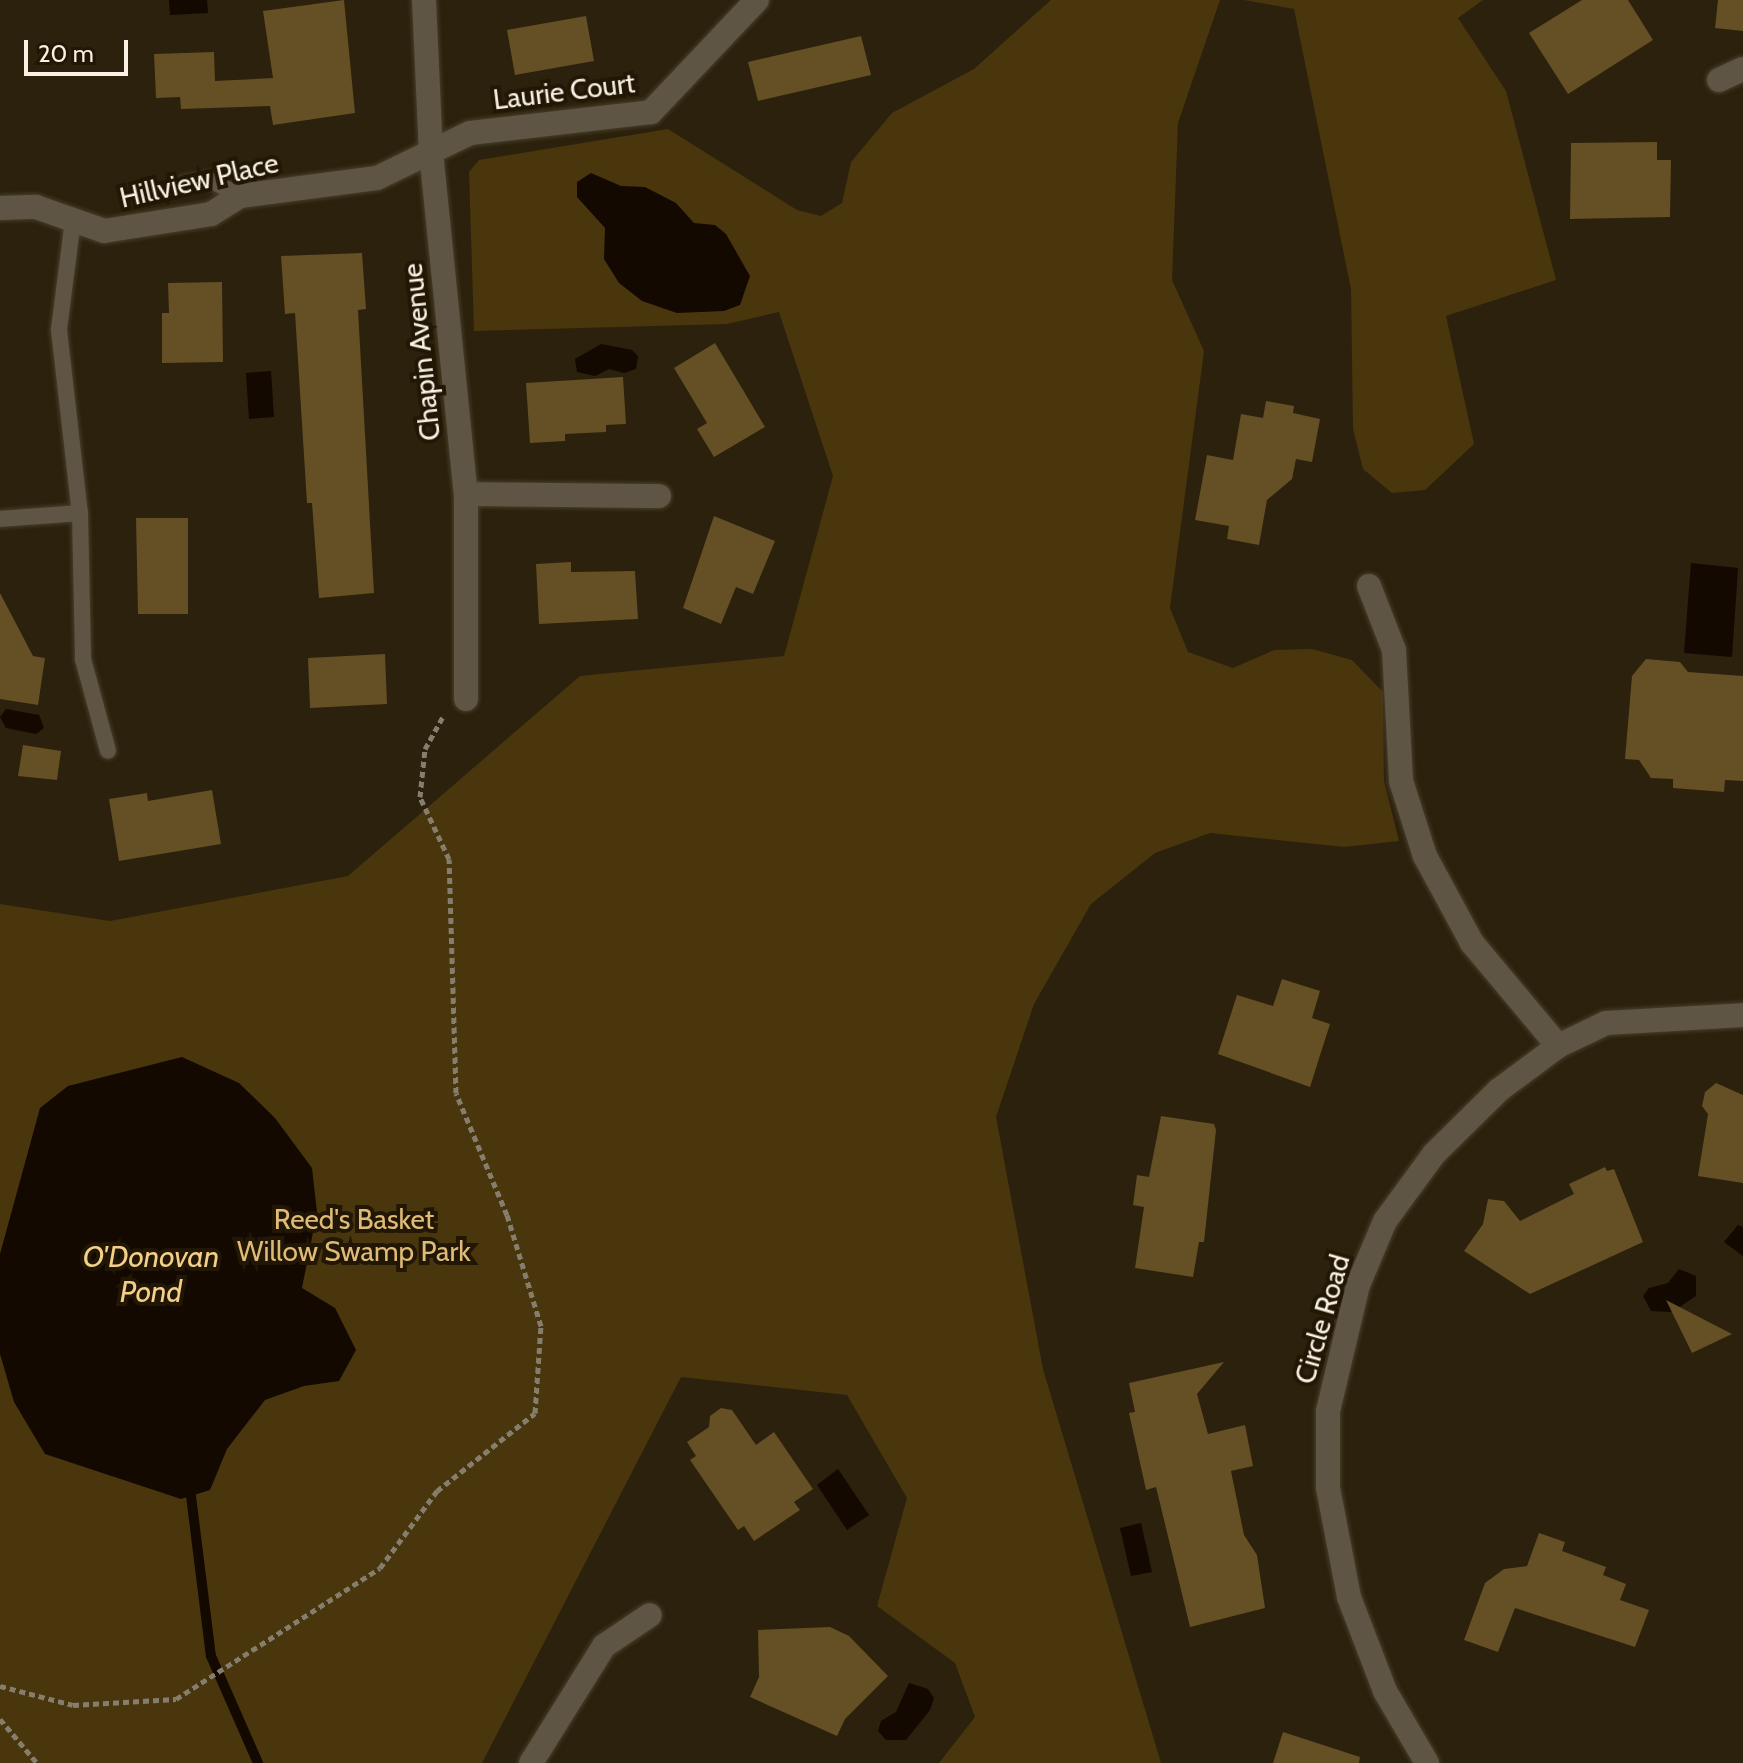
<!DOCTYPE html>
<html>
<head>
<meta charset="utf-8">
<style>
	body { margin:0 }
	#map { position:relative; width:1743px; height:1763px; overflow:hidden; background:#2b210c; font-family:Cabin,sans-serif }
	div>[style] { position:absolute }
	.green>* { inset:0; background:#4a360d }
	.water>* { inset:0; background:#130900 }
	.stream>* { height:10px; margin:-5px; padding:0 5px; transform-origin:5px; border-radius:5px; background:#130900 }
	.building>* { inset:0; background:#654f25 }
	.path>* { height:5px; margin-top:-2.5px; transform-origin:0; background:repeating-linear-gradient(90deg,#867e6c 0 6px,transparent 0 10px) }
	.roads { filter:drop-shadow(0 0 2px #483e2a) drop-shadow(0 0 2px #483e2a) }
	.lane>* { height:16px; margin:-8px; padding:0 8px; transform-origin:8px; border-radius:8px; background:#5f5544 }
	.street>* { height:24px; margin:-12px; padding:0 12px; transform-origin:12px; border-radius:12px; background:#5f5544 }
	span { translate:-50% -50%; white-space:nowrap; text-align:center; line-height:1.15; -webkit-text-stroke:8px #211704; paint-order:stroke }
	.street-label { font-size:28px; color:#f8f1e4 }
	.park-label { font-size:28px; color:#dfbb77 }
	.water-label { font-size:30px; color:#f3cf8a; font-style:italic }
	.scale { position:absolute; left:24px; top:40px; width:104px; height:36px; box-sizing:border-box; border:4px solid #f8f1e4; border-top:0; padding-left:10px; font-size:24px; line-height:28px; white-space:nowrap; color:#f8f1e4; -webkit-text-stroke:6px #211704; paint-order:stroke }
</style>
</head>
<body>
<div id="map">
	<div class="green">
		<div style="clip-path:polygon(1051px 0,1220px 0,1178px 123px,1172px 280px,1204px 351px,1170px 608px,1188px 652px,1233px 668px,1274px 650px,1312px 649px,1352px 660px,1383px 692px,1384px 781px,1399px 841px,1344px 847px,1210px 833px,1155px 853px,1091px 904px,1034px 1004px,996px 1117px,1043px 1369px,1161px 1763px,939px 1763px,975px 1717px,955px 1663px,877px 1606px,907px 1498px,847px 1395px,681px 1377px,482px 1763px,0 1763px,0 904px,110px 921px,348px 876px,580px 676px,784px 656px,833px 476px,779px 312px,727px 324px,474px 331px,469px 172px,479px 160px,668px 129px,797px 210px,821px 216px,842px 203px,851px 162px,892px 113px,974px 69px)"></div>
		<div style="clip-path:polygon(1244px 0,1483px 0,1458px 18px,1506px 91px,1556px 280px,1446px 316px,1474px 444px,1425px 490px,1392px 493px,1363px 469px,1353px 429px,1351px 289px,1294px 9px)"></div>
	</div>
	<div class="water">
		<div style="clip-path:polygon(169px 0,207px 0,208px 13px,170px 15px)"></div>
		<div style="clip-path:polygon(591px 173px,621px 186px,645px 187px,676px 203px,694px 223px,715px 225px,726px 234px,750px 276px,740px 305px,724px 311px,677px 313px,642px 301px,619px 283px,604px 259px,605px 228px,577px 197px,577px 182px)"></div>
		<div style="clip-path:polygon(601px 344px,632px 350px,638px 356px,636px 369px,624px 373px,609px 369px,595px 376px,577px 372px,575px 359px)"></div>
		<div style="clip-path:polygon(271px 371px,274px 417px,249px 419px,246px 373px)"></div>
		<div style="clip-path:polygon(1691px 563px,1738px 568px,1732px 657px,1684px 653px)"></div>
		<div style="clip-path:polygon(6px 709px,39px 715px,44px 728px,36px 734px,6px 728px,0 717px)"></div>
		<div style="clip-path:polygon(182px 1057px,239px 1083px,275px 1118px,312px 1168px,317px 1212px,302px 1288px,335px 1308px,356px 1350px,339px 1381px,304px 1386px,265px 1400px,227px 1449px,210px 1490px,181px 1499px,45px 1454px,14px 1402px,0 1354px,0 1254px,40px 1108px,68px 1086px)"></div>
		<div style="clip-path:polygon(1738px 1225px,1743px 1227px,1743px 1256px,1724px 1242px)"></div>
		<div style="clip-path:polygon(1679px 1269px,1696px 1276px,1696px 1296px,1672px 1312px,1651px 1311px,1643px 1296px,1649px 1288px,1668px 1283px)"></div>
		<div style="clip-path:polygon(838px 1469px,869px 1515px,847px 1530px,817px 1485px)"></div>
		<div style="clip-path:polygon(1141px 1523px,1152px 1572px,1131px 1576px,1120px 1528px)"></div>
		<div style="clip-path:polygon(909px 1683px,928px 1689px,934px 1698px,930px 1710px,906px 1740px,886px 1740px,878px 1731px,881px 1721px,896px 1712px)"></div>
	</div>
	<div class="stream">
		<div style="left:191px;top:1496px;width:161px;rotate:82.9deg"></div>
		<div style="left:211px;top:1656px;width:117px;rotate:66.3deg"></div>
	</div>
	<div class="building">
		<div style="clip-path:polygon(344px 0,355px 113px,273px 125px,270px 106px,181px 109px,180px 97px,156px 98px,154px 54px,214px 52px,215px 81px,273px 78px,263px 11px)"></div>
		<div style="clip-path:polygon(1582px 0,1628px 0,1653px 40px,1568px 94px,1529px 33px)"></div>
		<div style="clip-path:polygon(1718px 0,1743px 0,1743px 31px,1715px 28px)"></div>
		<div style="clip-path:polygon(586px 16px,594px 61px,515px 75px,507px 30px)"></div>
		<div style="clip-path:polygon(861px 36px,871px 75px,758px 101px,748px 62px)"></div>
		<div style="clip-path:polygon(1657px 142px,1657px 160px,1671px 160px,1670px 217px,1570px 219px,1571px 143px)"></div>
		<div style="clip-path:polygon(362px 253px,366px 309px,358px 310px,374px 593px,319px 598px,312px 503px,307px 503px,295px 313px,285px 314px,281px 256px)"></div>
		<div style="clip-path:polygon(222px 282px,223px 362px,162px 363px,162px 313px,169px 313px,168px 283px)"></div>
		<div style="clip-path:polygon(715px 343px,765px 427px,714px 457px,697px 429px,707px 423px,674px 368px)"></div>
		<div style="clip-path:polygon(623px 377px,626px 424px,606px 425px,606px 432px,565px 434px,565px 441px,530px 443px,526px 383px)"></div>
		<div style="clip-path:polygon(1266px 401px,1294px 406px,1293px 413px,1320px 419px,1312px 462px,1296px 459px,1292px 479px,1267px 500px,1259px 545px,1227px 539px,1229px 526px,1195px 520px,1207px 455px,1233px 460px,1241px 414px,1263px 418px)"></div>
		<div style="clip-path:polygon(714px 516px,775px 541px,753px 594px,736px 587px,721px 624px,683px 608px)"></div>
		<div style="clip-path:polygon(136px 518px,188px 518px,188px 614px,138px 614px)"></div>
		<div style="clip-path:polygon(571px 562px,571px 572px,635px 571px,638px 619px,539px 624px,536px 564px)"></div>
		<div style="clip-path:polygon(0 593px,33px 656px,45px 658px,38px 705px,0 699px)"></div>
		<div style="clip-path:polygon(385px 654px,387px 704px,310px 708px,308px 658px)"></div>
		<div style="clip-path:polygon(1646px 659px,1680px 662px,1688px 672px,1743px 676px,1743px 781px,1725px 780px,1724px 792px,1673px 788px,1673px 779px,1651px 778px,1639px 760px,1625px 759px,1632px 676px)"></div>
		<div style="clip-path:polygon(23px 745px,61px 751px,57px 780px,18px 776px)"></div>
		<div style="clip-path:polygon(212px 790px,221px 844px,119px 861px,109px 799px,147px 793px,148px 801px)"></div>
		<div style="clip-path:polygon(1282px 979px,1320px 991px,1312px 1018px,1330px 1024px,1310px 1087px,1218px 1054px,1237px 995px,1273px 1006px)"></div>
		<div style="clip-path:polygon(1716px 1083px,1743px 1095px,1743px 1183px,1698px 1176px,1708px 1114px,1702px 1106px,1705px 1092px)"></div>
		<div style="clip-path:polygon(1161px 1116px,1214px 1124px,1216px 1130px,1204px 1242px,1199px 1242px,1193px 1277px,1135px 1268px,1144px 1207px,1133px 1205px,1137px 1175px,1149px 1177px)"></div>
		<div style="clip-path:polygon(1605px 1167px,1607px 1171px,1614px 1169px,1643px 1242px,1530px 1294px,1464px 1251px,1483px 1224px,1488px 1199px,1504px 1201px,1520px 1221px,1574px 1194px,1569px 1184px)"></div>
		<div style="clip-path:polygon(1666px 1300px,1732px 1334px,1692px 1353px)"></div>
		<div style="clip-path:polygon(1224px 1362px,1197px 1394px,1208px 1434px,1245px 1425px,1253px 1466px,1231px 1471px,1244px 1535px,1257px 1555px,1265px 1608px,1190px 1627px,1156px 1487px,1146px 1490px,1129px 1413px,1135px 1412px,1129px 1383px)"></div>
		<div style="clip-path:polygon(721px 1408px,732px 1410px,756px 1445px,774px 1432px,813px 1489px,794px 1502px,800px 1510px,754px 1541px,744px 1526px,738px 1530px,690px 1460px,696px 1456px,687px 1442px,709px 1427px,710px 1416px)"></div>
		<div style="clip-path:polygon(1539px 1533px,1565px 1542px,1562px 1551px,1606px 1567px,1603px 1575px,1626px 1584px,1620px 1600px,1649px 1610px,1635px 1647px,1515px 1608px,1498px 1652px,1464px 1640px,1485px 1583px,1504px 1569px,1527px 1566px)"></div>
		<div style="clip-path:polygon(830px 1627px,849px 1636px,888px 1676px,845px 1719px,837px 1736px,750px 1697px,759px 1677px,758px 1630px)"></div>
		<div style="clip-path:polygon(1283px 1732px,1360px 1757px,1359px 1763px,1273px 1763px)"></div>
	</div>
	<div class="path">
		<div style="left:0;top:1686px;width:75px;rotate:14.6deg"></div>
		<div style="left:73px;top:1705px;width:103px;rotate:-3.3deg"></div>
		<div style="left:176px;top:1699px;width:242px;rotate:-32.7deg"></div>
		<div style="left:380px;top:1568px;width:96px;rotate:-53.5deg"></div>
		<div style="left:437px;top:1491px;width:125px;rotate:-38.5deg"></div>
		<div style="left:535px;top:1413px;width:87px;rotate:-86.1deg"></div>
		<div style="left:541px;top:1326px;width:116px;rotate:-107deg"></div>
		<div style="left:507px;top:1215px;width:132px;rotate:-112.7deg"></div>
		<div style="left:456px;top:1093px;width:234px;rotate:-91.7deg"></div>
		<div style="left:449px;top:859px;width:68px;rotate:-115.1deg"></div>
		<div style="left:420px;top:797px;width:48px;rotate:-84.1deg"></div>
		<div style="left:425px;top:749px;width:39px;rotate:-61deg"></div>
		<div style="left:0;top:1719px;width:57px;rotate:49.9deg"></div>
	</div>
	<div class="roads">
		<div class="lane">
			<div style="left:184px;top:184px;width:26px;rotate:-9deg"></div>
			<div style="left:210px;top:180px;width:34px;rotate:28deg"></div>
			<div style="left:73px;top:220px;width:111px;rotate:97.3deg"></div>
			<div style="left:59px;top:330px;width:184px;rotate:83.5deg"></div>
			<div style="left:80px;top:513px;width:146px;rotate:88.8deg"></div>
			<div style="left:83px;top:659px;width:95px;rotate:74.8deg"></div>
			<div style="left:0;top:519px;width:80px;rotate:-4.3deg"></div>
		</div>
		<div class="street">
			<div style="left:424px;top:0;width:152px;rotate:87.4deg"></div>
			<div style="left:431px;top:152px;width:344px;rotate:84.2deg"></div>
			<div style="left:466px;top:494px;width:205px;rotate:90deg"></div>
			<div style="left:1719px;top:80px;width:26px;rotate:-25deg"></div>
			<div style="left:0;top:208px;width:36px;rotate:-2deg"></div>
			<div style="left:36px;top:207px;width:72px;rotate:19.4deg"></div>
			<div style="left:104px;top:231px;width:108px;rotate:-9deg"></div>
			<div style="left:211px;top:214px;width:34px;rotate:-32deg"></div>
			<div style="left:240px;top:196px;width:138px;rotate:-7.5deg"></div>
			<div style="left:377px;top:178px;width:103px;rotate:-25.8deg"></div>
			<div style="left:470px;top:133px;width:182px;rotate:-6.6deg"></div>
			<div style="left:651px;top:112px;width:154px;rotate:-46.6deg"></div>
			<div style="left:466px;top:494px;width:193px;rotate:0.6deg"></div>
			<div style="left:1369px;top:586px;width:69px;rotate:68.7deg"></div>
			<div style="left:1394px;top:650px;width:131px;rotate:86.9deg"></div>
			<div style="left:1401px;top:781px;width:79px;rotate:72.3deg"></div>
			<div style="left:1425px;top:856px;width:99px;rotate:61.6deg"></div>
			<div style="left:1472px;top:943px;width:134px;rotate:50.1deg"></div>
			<div style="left:531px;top:1763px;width:138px;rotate:-58deg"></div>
			<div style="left:604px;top:1646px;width:55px;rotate:-34deg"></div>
			<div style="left:1427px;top:1763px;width:83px;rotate:-120.3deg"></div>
			<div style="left:1385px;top:1691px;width:101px;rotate:-111deg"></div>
			<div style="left:1349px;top:1597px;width:111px;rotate:-100.9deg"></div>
			<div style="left:1328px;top:1488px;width:77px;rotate:-90deg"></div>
			<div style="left:1328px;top:1411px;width:130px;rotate:-76.6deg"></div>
			<div style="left:1358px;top:1285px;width:69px;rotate:-67.1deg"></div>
			<div style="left:1385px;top:1221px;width:83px;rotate:-53.8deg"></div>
			<div style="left:1434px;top:1154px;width:91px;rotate:-44.6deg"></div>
			<div style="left:1499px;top:1090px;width:74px;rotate:-36.7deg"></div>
			<div style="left:1558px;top:1046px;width:53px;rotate:-25.6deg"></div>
			<div style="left:1606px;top:1023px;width:137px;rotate:-3.3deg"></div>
		</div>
	</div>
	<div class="street-label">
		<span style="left:564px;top:91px;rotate:-7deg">Laurie Court</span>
		<span style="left:199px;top:180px;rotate:-13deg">Hillview Place</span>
		<span style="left:421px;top:352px;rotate:-96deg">Chapin Avenue</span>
		<span style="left:1322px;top:1319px;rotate:-74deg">Circle Road</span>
	</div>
	<div class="park-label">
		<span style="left:354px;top:1235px">Reed's Basket<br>Willow Swamp Park</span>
	</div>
	<div class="water-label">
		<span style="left:151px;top:1274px">O'Donovan<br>Pond</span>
	</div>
	<div class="scale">20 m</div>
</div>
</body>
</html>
